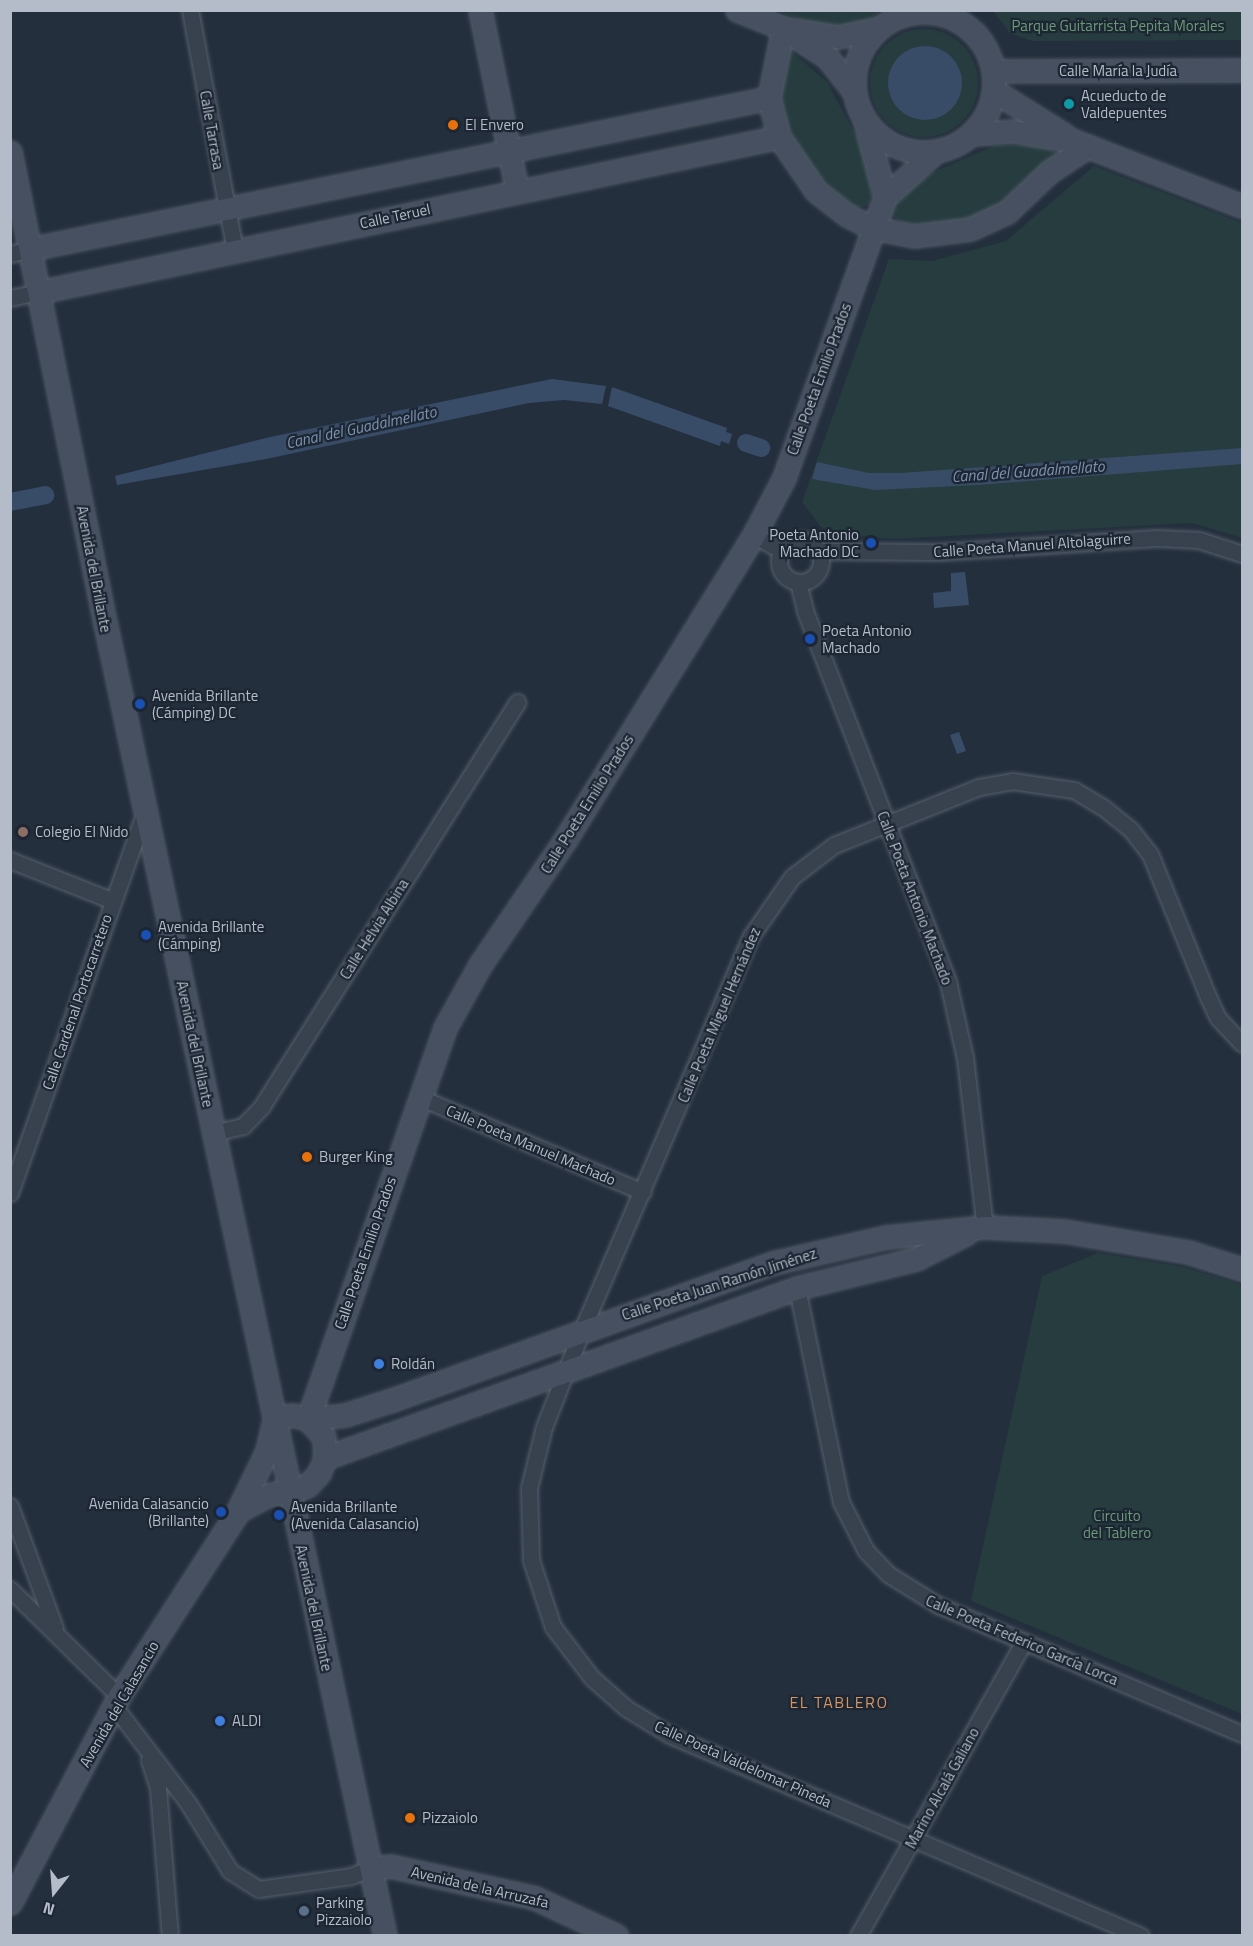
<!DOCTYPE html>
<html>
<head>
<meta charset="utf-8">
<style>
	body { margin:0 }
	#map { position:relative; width:1253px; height:1946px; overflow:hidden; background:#242f3e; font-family:"Titillium Web",sans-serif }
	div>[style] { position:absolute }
	.green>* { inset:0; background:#263c3f }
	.round { border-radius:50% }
	.water>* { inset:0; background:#394c67 }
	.canal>* { height:18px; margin:-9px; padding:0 9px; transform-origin:9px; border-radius:9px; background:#394c67 }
	.roads { filter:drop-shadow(0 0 2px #565f6c) drop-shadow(0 0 2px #565f6c) }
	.street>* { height:15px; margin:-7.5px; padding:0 7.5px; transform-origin:7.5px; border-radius:7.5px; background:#38414e }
	.street>.ring { margin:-7.5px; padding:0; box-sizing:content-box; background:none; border:15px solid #38414e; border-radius:50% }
	.secondary>* { height:21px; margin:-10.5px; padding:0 10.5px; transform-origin:10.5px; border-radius:10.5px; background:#465061 }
	.secondary>.ring { margin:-10.5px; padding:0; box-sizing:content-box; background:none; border:21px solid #465061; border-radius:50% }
	.dots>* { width:16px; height:16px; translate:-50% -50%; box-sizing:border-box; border:3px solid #1d2633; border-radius:50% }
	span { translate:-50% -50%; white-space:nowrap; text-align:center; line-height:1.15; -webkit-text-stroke:4.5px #1d2633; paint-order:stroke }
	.park-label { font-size:15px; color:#6b9a76 }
	.street-label { font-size:15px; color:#b4bcc9 }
	.poi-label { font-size:15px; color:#b4bcc9 }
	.left { translate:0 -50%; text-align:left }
	.right { translate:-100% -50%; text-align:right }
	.water-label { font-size:16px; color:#7c92b1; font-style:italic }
	.neighbourhood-label { font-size:16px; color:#d59563; letter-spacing:1.5px }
	.frame { position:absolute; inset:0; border:12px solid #b4bcc9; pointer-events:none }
	.north { position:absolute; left:24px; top:1862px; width:60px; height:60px; -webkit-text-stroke:4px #1d2633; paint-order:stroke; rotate:197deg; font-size:16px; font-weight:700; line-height:24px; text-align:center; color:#b4bcc9 }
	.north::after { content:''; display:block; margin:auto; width:21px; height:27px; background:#b4bcc9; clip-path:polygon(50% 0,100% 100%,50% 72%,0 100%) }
</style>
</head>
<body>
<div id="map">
	<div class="green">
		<div style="clip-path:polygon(778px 11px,880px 11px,863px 26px,822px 28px)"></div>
		<div style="clip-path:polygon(993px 11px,1242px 11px,1242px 40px,1032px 41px,1010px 33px)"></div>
		<div class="round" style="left:870px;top:29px;width:108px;height:108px"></div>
		<div style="clip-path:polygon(790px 50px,827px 82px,864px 150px,872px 195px,869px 205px,857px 208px,824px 186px,801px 156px,786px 124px,782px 101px,780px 78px,784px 55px)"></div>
		<div style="clip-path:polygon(996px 145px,1042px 146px,1058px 153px,999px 207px,959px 223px,909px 225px,891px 216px,891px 207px,915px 180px)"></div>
		<div style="clip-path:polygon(1094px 166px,1242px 223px,1242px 538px,1192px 523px,893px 539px,837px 534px,821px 527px,802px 502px,889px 259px,932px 261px,1006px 241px)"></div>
		<div style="clip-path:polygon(1098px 1253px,1183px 1267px,1242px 1285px,1242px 1714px,971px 1601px,1042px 1276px)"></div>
	</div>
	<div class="water">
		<div class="round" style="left:888px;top:46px;width:74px;height:74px"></div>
		<div style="clip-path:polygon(552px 379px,606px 386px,602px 404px,564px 400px,529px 403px,266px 459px,117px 485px,115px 476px,270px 437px)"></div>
		<div style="clip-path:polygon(612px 387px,727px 428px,726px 432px,732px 434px,729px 444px,721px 441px,720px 446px,608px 406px)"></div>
		<div style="clip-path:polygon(1242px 448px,1242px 464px,978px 485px,875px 490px,812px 479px,817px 462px,869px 473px,901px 473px)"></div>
		<div style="clip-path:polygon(36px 493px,38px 502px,11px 508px,11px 499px)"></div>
		<div style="clip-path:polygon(965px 572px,969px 605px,934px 608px,933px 593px,951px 591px,951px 573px)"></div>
		<div style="clip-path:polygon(959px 732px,966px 751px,957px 754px,950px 735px)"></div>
	</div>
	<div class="canal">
		<div style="left:746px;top:443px;width:16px;rotate:18deg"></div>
		<div style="left:10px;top:502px;width:36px;rotate:-11deg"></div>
	</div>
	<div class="roads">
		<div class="street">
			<div style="left:190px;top:10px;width:244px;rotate:79.4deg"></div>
			<div style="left:10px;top:254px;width:21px;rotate:-14deg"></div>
			<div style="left:10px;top:298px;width:30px;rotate:-12deg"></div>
			<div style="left:754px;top:535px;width:32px;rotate:30deg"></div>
			<div class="ring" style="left:779px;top:540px;width:27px;height:27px"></div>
			<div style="left:819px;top:551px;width:120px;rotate:0.5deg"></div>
			<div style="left:939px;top:552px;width:218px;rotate:-3.7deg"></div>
			<div style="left:1157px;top:538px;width:42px;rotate:2.7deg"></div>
			<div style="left:1199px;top:540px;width:45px;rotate:18deg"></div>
			<div style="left:798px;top:582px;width:30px;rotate:76deg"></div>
			<div style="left:805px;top:611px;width:398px;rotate:68.9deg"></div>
			<div style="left:948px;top:982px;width:78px;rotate:77.4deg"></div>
			<div style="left:965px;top:1058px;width:170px;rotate:83.3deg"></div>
			<div style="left:10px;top:860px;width:111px;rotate:21.7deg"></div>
			<div style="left:419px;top:1097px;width:243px;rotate:23deg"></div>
			<div style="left:213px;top:1133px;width:31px;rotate:-13deg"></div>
			<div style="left:243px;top:1126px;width:28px;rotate:-46deg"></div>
			<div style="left:262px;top:1106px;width:478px;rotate:-57.7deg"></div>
			<div style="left:10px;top:1193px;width:404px;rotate:-70.5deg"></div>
			<div style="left:797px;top:1288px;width:218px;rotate:78.4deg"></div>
			<div style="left:841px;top:1502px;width:55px;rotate:63deg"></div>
			<div style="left:866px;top:1551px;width:32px;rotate:46deg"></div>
			<div style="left:888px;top:1574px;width:59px;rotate:31.8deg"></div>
			<div style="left:938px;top:1605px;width:330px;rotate:23deg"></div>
			<div style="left:10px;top:1506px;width:130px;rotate:69.8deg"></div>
			<div style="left:10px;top:1589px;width:153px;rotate:44.5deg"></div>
			<div style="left:114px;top:1706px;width:122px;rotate:52.7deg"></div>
			<div style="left:188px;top:1803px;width:80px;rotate:58.3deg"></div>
			<div style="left:230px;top:1871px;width:34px;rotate:32deg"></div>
			<div style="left:259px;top:1889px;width:93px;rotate:-8deg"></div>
			<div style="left:351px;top:1876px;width:22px;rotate:-21deg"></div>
			<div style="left:149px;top:1760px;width:29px;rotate:72deg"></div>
			<div style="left:158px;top:1788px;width:148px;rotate:85.4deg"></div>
			<div style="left:858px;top:1936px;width:338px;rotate:-60.6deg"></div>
			<div style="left:1141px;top:1936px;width:512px;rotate:-156.89deg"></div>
			<div style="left:670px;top:1735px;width:52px;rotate:-148.5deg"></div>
			<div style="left:626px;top:1708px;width:45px;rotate:-138.6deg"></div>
			<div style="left:592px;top:1678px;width:64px;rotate:-127.4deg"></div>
			<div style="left:553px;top:1627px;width:71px;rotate:-108.2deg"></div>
			<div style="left:531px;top:1560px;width:72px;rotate:-91.6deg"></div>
			<div style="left:529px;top:1488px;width:63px;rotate:-76.2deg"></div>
			<div style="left:544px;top:1427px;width:104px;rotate:-68.6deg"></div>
			<div style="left:582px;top:1330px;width:429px;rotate:-66.8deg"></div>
			<div style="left:751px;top:936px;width:72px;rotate:-55.2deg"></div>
			<div style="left:792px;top:877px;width:53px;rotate:-37.3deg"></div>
			<div style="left:834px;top:845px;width:156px;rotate:-21.8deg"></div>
			<div style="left:979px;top:787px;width:34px;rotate:-10deg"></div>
			<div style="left:1012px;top:781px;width:63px;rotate:8.3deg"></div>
			<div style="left:1074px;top:790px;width:35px;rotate:31deg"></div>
			<div style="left:1104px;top:808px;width:35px;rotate:39deg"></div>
			<div style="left:1131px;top:830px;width:31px;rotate:52deg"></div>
			<div style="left:1150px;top:854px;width:154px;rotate:67.9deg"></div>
			<div style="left:1208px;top:997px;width:23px;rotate:65deg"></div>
			<div style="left:1218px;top:1018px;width:35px;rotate:47deg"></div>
		</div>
		<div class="secondary">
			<div style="left:480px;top:10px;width:184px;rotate:78.4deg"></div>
			<div style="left:737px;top:10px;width:49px;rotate:21.4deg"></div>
			<div style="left:783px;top:28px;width:56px;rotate:9.3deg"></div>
			<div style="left:838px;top:37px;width:40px;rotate:-12deg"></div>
			<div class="ring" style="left:854px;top:12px;width:119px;height:119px"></div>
			<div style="left:783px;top:28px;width:71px;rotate:101.3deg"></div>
			<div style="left:769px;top:98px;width:40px;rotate:75.6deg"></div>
			<div style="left:779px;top:137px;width:65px;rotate:55.6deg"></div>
			<div style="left:816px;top:191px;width:39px;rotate:38deg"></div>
			<div style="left:847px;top:215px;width:29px;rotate:27deg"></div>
			<div style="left:873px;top:228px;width:42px;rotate:11deg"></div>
			<div style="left:914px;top:236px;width:56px;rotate:-7.1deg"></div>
			<div style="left:970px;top:229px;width:41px;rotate:-24.7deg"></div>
			<div style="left:1007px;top:212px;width:58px;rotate:-43.6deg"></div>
			<div style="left:1049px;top:172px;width:47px;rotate:-33.7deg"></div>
			<div style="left:791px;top:34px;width:43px;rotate:32.6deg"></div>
			<div style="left:827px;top:57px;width:42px;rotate:51.8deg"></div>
			<div style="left:994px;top:71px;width:248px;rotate:-0.2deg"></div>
			<div style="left:994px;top:91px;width:85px;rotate:32deg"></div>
			<div style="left:865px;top:122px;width:78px;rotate:75.1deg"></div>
			<div style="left:972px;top:134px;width:39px;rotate:-4deg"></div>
			<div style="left:1011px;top:131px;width:64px;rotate:9deg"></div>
			<div style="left:1074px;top:141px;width:180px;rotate:21.2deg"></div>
			<div style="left:10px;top:152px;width:485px;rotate:78.6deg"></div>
			<div style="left:106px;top:627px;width:1338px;rotate:77.97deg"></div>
			<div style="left:935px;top:152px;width:67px;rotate:138deg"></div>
			<div style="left:885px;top:197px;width:299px;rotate:109.8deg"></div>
			<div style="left:784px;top:478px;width:64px;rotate:117.8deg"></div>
			<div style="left:754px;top:535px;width:355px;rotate:121.8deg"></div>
			<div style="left:567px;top:837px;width:155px;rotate:124.2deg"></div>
			<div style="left:480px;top:965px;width:72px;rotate:119.1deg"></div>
			<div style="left:445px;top:1028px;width:414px;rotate:109.3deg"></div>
			<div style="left:308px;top:1419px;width:37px;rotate:-6deg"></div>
			<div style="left:345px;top:1415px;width:49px;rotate:-17.7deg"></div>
			<div style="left:392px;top:1400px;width:405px;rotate:-19.8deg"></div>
			<div style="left:773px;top:1263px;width:116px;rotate:-13deg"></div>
			<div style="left:886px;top:1237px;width:100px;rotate:-5.8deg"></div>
			<div style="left:985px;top:1227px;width:79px;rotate:2.9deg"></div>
			<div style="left:1064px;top:1231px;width:126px;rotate:9.6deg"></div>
			<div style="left:1188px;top:1252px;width:57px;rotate:17.5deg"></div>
			<div style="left:30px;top:249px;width:754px;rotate:-11.55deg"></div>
			<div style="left:39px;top:292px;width:756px;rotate:-11.83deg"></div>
			<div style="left:325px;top:1458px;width:502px;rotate:-19.81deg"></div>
			<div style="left:797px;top:1288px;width:122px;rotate:-13.7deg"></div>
			<div style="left:916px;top:1259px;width:57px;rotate:-27deg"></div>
			<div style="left:238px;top:1511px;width:34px;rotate:-28deg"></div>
			<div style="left:268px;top:1495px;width:40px;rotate:-13deg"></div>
			<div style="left:307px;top:1486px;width:18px;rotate:-47deg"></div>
			<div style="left:319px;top:1473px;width:16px;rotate:-68deg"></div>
			<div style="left:325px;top:1458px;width:21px;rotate:-93deg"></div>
			<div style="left:324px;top:1437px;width:24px;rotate:-132deg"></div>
			<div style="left:308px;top:1419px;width:16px;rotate:-166deg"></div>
			<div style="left:292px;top:1415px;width:17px;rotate:170deg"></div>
			<div style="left:372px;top:1868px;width:18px;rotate:-6deg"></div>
			<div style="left:390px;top:1866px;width:148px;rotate:12.4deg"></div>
			<div style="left:535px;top:1898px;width:90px;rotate:24.9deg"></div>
			<div style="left:10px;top:1903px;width:234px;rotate:-62.2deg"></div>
			<div style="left:119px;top:1696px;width:220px;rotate:-57.2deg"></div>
			<div style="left:238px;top:1511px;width:67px;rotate:-64.2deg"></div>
			<div style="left:267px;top:1451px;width:27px;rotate:-77deg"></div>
		</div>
	</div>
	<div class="dots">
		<div style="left:1069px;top:104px;background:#0f9aa8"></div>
		<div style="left:453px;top:125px;background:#e8710a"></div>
		<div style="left:871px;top:543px;background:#1a4fb4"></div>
		<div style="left:810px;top:639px;background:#1a4fb4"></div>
		<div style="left:140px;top:704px;background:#1a4fb4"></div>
		<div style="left:23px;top:832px;background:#8d6e63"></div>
		<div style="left:146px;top:935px;background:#1a4fb4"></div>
		<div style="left:307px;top:1157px;background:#e8710a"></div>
		<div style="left:379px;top:1364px;background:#3f7fe0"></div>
		<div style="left:221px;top:1512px;background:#1a4fb4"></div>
		<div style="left:279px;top:1515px;background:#1a4fb4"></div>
		<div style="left:220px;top:1721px;background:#3f7fe0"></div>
		<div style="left:410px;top:1818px;background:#e8710a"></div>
		<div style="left:304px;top:1911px;background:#5c6f8a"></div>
	</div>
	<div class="park-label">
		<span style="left:1118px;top:26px">Parque Guitarrista Pepita Morales</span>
		<span style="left:1117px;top:1524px">Circuito<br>del Tablero</span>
	</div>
	<div class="street-label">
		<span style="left:1118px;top:71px">Calle María la Judía</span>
		<span style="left:212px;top:130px;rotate:80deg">Calle Tarrasa</span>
		<span style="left:395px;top:216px;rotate:-12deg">Calle Teruel</span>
		<span style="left:819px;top:379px;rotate:-70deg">Calle Poeta Emilio Prados</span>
		<span style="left:1032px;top:545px;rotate:-4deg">Calle Poeta Manuel Altolaguirre</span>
		<span style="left:94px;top:569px;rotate:79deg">Avenida del Brillante</span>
		<span style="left:587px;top:804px;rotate:-58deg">Calle Poeta Emilio Prados</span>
		<span style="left:915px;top:898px;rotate:69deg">Calle Poeta Antonio Machado</span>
		<span style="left:374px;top:929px;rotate:-58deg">Calle Helvia Albina</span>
		<span style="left:77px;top:1002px;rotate:-71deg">Calle Cardenal Portocarretero</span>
		<span style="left:719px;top:1015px;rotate:-67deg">Calle Poeta Miguel Hernández</span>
		<span style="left:195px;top:1044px;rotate:78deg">Avenida del Brillante</span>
		<span style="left:531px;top:1145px;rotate:23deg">Calle Poeta Manuel Machado</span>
		<span style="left:365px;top:1253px;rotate:-71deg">Calle Poeta Emilio Prados</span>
		<span style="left:719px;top:1284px;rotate:-18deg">Calle Poeta Juan Ramón Jiménez</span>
		<span style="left:314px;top:1608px;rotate:78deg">Avenida del Brillante</span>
		<span style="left:1022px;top:1640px;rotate:23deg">Calle Poeta Federico García Lorca</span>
		<span style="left:119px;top:1704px;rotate:-60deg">Avenida del Calasancio</span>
		<span style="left:743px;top:1764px;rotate:24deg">Calle Poeta Valdelomar Pineda</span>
		<span style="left:942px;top:1788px;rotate:-61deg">Marino Alcalá Galiano</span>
		<span style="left:480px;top:1887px;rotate:13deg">Avenida de la Arruzafa</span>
	</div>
	<div class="poi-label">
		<span class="left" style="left:1081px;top:104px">Acueducto de<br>Valdepuentes</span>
		<span class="left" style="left:465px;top:125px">El Envero</span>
		<span class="right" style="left:859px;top:543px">Poeta Antonio<br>Machado DC</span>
		<span class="left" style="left:822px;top:639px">Poeta Antonio<br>Machado</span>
		<span class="left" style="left:152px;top:704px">Avenida Brillante<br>(Cámping) DC</span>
		<span class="left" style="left:35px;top:832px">Colegio El Nido</span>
		<span class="left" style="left:158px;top:935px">Avenida Brillante<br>(Cámping)</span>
		<span class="left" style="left:319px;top:1157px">Burger King</span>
		<span class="left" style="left:391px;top:1364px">Roldán</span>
		<span class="right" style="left:209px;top:1512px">Avenida Calasancio<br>(Brillante)</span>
		<span class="left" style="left:291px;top:1515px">Avenida Brillante<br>(Avenida Calasancio)</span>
		<span class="left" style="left:232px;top:1721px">ALDI</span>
		<span class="left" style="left:422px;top:1818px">Pizzaiolo</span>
		<span class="left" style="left:316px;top:1911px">Parking<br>Pizzaiolo</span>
	</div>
	<div class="water-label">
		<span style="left:361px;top:427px;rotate:-12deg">Canal del Guadalmellato</span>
		<span style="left:1028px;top:471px;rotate:-4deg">Canal del Guadalmellato</span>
	</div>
	<div class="neighbourhood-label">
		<span style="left:839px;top:1702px">EL TABLERO</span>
	</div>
	<div class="frame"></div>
	<div class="north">N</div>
</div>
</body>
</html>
